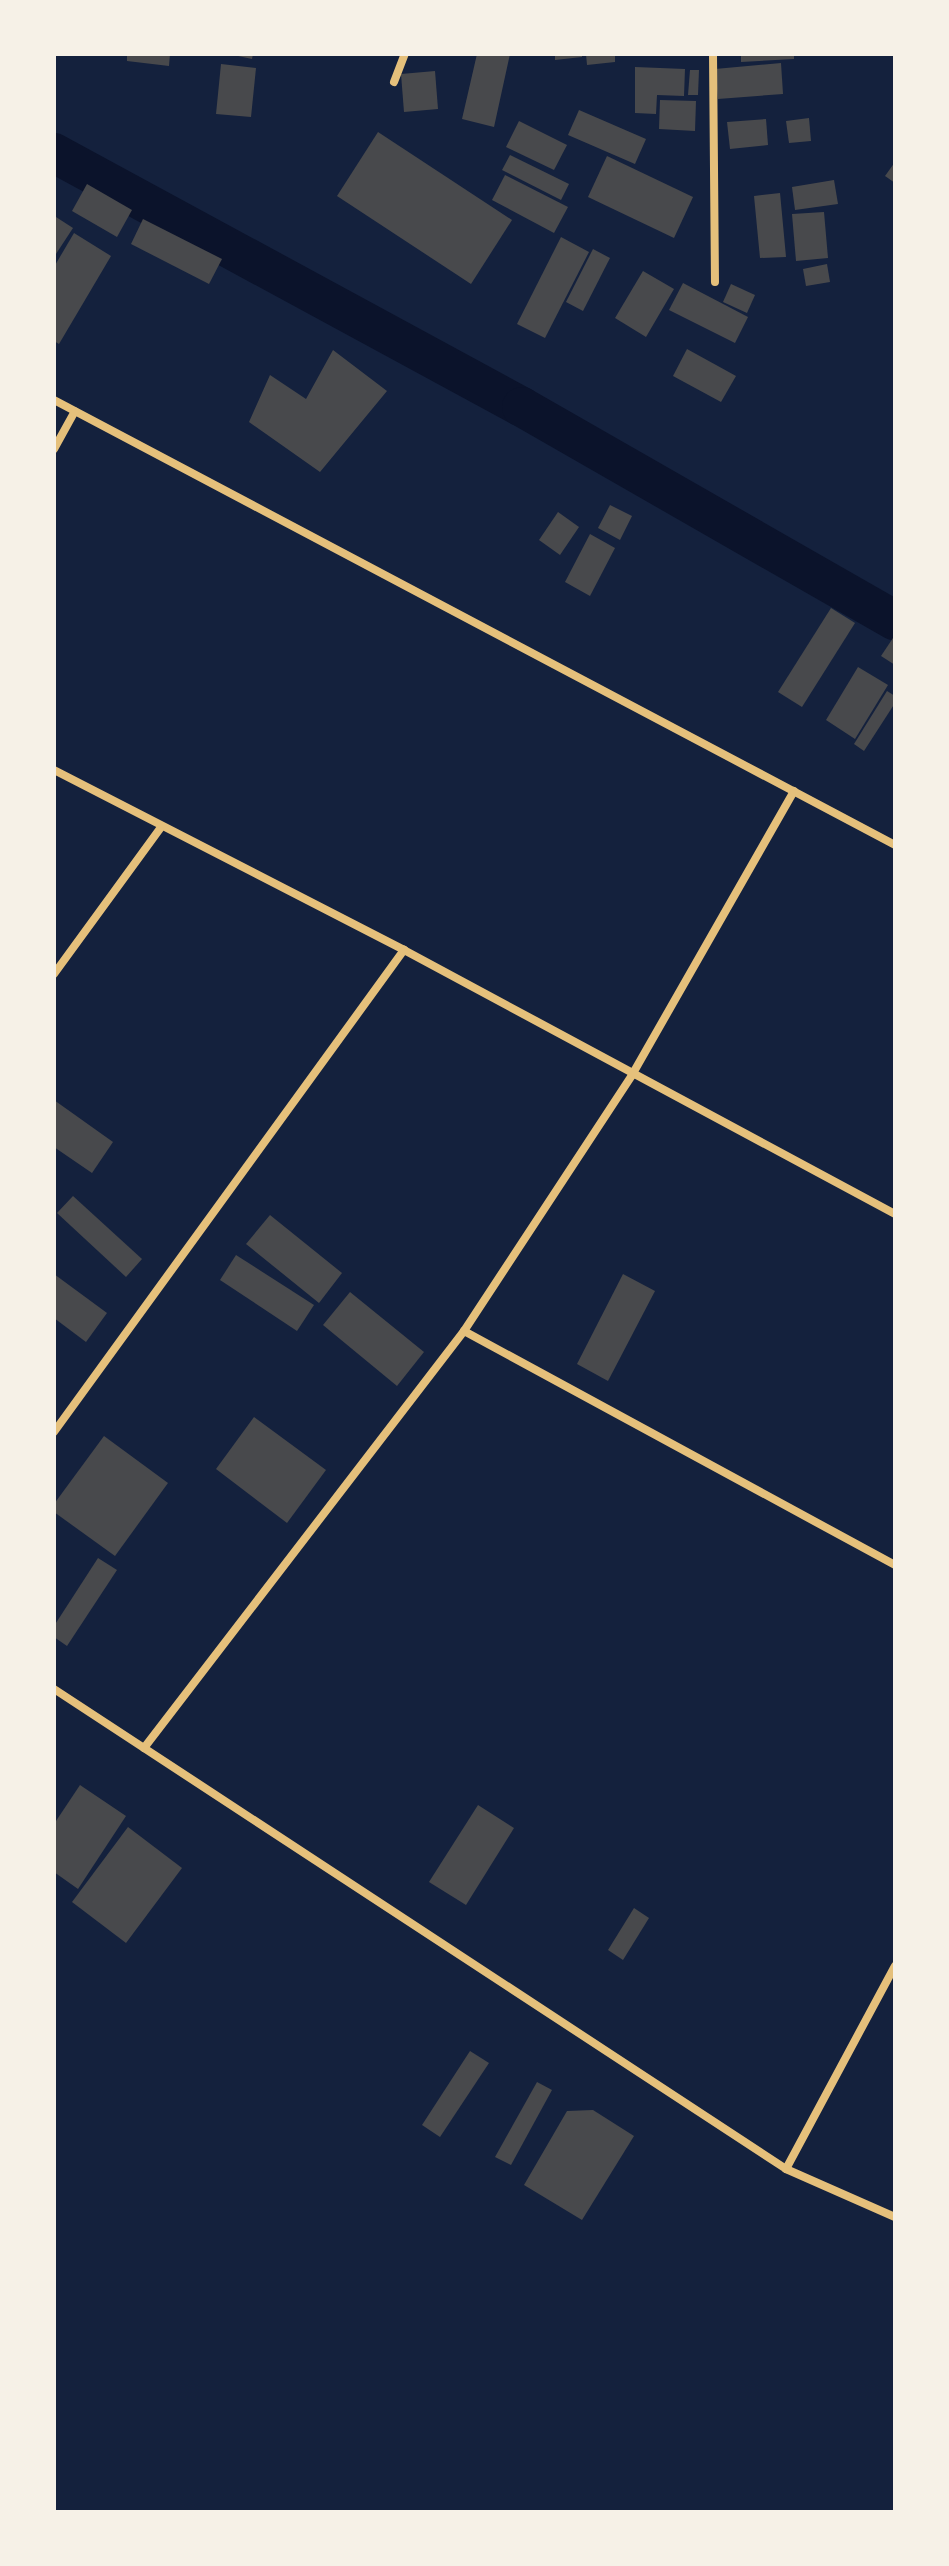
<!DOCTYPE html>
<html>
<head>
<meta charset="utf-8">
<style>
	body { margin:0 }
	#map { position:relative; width:949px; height:2566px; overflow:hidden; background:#14213d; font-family:Cabin,sans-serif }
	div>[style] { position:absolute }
	.canal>* { height:40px; margin:-20px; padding:0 20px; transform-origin:20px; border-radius:20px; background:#0b132b }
	.building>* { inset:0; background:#48494c }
	.minor>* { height:8px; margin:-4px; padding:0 4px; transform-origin:4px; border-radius:4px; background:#e5c07b }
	span { translate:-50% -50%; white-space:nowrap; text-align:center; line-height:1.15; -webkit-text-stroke:7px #f6f1e7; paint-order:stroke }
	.frame { position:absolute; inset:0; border:56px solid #f6f1e7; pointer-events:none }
</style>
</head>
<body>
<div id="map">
	<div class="canal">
		<div style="left:54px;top:153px;width:532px;rotate:28.49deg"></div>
		<div style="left:522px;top:407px;width:430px;rotate:29.8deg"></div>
	</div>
	<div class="building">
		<div style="clip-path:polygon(127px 54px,170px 54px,169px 66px,127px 61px)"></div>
		<div style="clip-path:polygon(229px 54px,253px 54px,252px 59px)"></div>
		<div style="clip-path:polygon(477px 54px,510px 54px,494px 127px,462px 119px)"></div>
		<div style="clip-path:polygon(555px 54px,582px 54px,582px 57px,555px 60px)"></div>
		<div style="clip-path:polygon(586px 54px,615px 54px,615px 62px,587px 65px)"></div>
		<div style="clip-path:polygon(741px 54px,794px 54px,794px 59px,741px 62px)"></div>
		<div style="clip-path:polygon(781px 63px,783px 94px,718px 99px,715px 69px)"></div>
		<div style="clip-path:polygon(221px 64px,256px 68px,251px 117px,216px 114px)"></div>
		<div style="clip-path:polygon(635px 67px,685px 69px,684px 96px,657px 95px,656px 114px,635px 113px)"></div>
		<div style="clip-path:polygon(690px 70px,699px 70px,698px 95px,688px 95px)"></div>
		<div style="clip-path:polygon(435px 71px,438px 109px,404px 112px,401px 74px)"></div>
		<div style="clip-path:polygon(660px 100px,696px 101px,695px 131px,659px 129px)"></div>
		<div style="clip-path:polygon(579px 110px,646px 139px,635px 164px,568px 135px)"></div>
		<div style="clip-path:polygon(809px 118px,811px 141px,789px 143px,786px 121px)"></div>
		<div style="clip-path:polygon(766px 119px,768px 145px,730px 149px,727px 122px)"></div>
		<div style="clip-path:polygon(519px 121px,567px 145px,554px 170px,506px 147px)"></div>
		<div style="clip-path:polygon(378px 132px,512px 220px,471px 284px,337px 196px)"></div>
		<div style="clip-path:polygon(510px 155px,569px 184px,561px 200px,502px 170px)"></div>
		<div style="clip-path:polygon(607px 156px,693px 197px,674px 238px,588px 197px)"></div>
		<div style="clip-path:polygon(895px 162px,895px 183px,885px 176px)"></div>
		<div style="clip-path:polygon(505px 175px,568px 207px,554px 233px,492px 200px)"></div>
		<div style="clip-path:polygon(834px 180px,838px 204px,795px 210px,792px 187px)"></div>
		<div style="clip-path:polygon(87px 184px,132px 210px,117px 237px,72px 211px)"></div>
		<div style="clip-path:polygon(780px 193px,786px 257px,760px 258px,754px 196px)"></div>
		<div style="clip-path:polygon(824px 212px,828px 258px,796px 261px,792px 214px)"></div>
		<div style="clip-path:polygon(56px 217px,73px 228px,54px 257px,54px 219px)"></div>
		<div style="clip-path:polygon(143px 219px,222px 259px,209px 284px,131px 244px)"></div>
		<div style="clip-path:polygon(74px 233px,111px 256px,59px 344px,54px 341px,54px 267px)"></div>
		<div style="clip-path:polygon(561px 237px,589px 252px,545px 338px,517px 324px)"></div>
		<div style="clip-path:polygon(593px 249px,610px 258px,583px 311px,566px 302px)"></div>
		<div style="clip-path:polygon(827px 264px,830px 282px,806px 286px,803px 269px)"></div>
		<div style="clip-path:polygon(643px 271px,674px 289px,646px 337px,615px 318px)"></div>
		<div style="clip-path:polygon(683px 283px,748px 317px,735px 343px,669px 310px)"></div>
		<div style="clip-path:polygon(731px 284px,755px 295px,747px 313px,723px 302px)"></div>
		<div style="clip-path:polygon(687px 349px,736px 376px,721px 402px,673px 376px)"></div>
		<div style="clip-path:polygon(333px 350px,387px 391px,320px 472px,249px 422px,270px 375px,306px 399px)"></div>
		<div style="clip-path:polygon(610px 505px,632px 516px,620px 540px,598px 528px)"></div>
		<div style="clip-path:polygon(558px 512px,579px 527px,560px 555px,539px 540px)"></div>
		<div style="clip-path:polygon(590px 534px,615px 548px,590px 596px,565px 582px)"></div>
		<div style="clip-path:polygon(831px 608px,855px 623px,802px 707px,778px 692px)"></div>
		<div style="clip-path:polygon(895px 635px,895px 665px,881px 656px)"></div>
		<div style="clip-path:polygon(858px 667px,888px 685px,855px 739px,826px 720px)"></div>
		<div style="clip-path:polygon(887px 691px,895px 696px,895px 703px,864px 751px,854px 744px)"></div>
		<div style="clip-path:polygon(54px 1100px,113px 1142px,92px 1173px,54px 1147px)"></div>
		<div style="clip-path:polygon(73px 1196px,142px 1259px,126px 1277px,57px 1213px)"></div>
		<div style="clip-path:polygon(270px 1215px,342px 1273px,319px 1303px,246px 1244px)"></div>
		<div style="clip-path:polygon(236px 1255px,314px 1305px,297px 1331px,220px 1280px)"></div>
		<div style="clip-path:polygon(54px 1274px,107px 1313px,86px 1342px,54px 1318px)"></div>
		<div style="clip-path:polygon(623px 1274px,655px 1291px,608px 1381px,577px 1364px)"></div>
		<div style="clip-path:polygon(350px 1292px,424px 1352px,397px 1386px,323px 1325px)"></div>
		<div style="clip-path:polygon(254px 1417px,326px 1470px,287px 1523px,216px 1469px)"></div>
		<div style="clip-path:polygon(104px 1436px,168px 1483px,115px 1556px,54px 1512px,54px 1504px)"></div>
		<div style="clip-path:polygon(98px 1558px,117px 1570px,67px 1646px,54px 1637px,54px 1626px)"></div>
		<div style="clip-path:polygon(80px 1785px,126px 1816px,78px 1889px,54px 1872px,54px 1824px)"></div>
		<div style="clip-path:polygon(478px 1805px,514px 1828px,466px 1905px,429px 1882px)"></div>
		<div style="clip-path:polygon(128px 1827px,182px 1868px,126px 1943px,72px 1902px)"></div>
		<div style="clip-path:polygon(634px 1908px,649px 1918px,623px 1960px,608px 1950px)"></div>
		<div style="clip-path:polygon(470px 2051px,489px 2063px,440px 2137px,422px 2125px)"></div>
		<div style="clip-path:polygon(537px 2082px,552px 2090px,511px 2165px,495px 2157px)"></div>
		<div style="clip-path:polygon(593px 2110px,634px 2136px,582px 2220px,524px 2185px,567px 2111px)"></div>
	</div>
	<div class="minor">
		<div style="left:713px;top:54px;width:228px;rotate:89.5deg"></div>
		<div style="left:394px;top:82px;width:30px;rotate:-69deg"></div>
		<div style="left:54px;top:400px;width:951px;rotate:27.88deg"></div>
		<div style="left:54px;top:449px;width:43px;rotate:-61.1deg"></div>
		<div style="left:54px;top:770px;width:394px;rotate:27.2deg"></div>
		<div style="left:404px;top:950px;width:557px;rotate:28.27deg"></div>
		<div style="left:54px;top:974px;width:183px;rotate:-53.9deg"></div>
		<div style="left:464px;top:1331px;width:490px;rotate:28.5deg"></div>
		<div style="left:54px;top:1432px;width:596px;rotate:-54.02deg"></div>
		<div style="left:54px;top:1689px;width:875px;rotate:33.25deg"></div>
		<div style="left:786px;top:2169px;width:119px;rotate:23.8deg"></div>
		<div style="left:144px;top:1748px;width:526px;rotate:-52.5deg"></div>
		<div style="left:464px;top:1331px;width:306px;rotate:-56.7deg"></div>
		<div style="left:632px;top:1075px;width:327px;rotate:-60.3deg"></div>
		<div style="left:786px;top:2169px;width:230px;rotate:-61.8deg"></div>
	</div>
	<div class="frame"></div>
</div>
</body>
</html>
